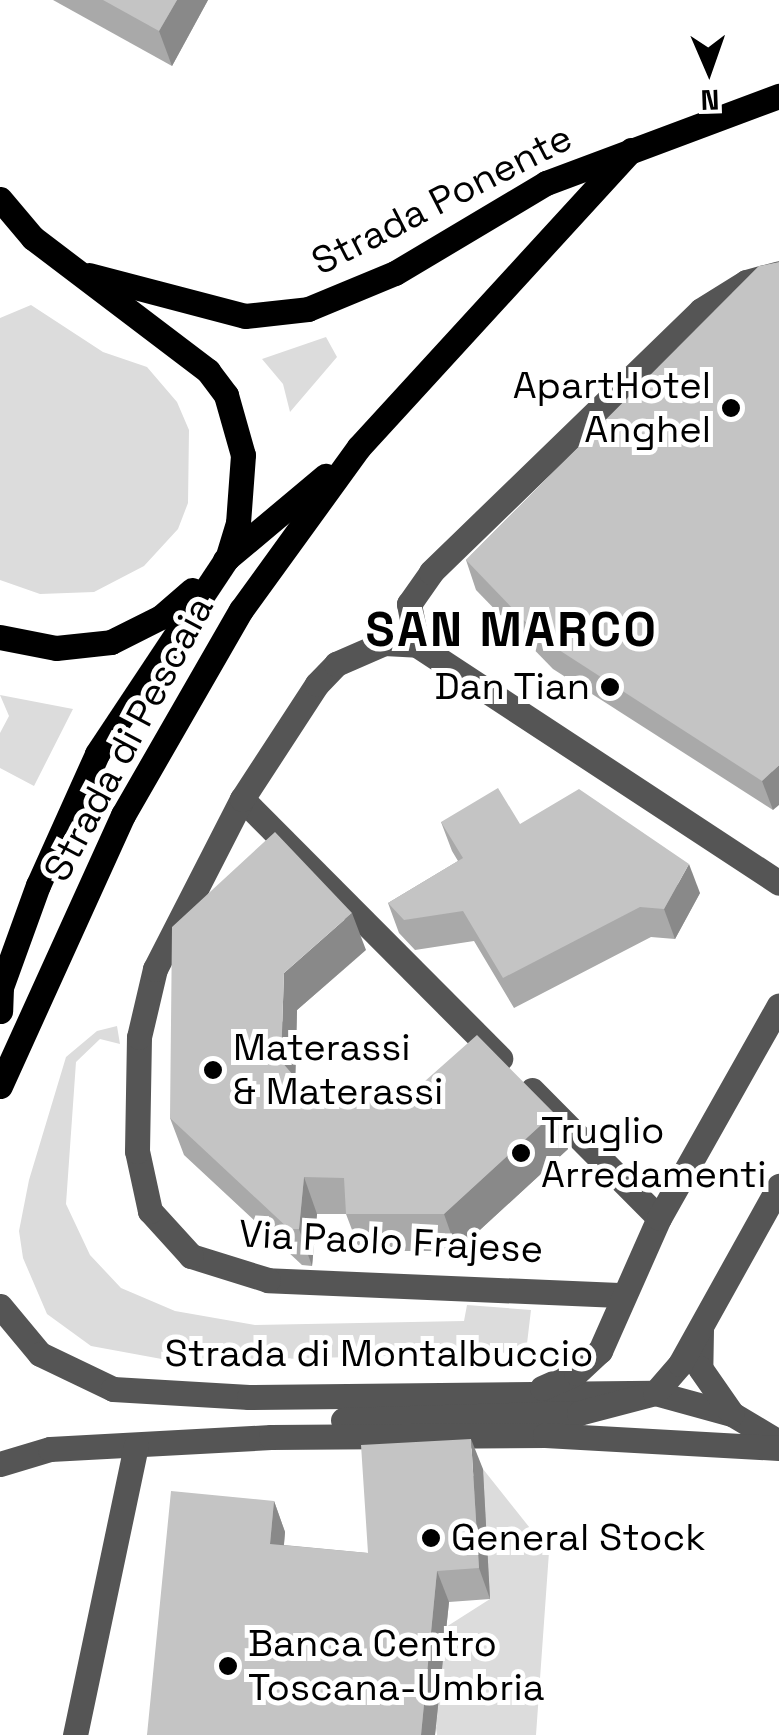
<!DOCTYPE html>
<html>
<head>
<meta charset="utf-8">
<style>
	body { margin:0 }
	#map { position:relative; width:779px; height:1735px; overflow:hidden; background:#fff; font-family:"Space Grotesk",sans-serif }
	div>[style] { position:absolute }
	.green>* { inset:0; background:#dcdcdc }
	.minor>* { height:25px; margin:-12.5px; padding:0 12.5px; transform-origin:12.5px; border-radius:12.5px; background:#555 }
	.major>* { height:25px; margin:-12.5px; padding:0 12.5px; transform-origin:12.5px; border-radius:12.5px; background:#000 }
	.wall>* { inset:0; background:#a9a9a9 }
	.shaded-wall>* { inset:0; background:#898989 }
	.building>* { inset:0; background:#c4c4c4 }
	.dots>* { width:28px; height:28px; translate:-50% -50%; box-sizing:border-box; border:5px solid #fff; border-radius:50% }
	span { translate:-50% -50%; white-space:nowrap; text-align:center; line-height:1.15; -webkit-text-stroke:10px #fff; paint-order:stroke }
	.street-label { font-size:38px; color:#000 }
	.poi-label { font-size:38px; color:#000 }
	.right { translate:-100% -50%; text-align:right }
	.left { translate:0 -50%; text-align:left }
	.district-label { font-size:48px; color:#000; font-weight:700; letter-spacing:2.5px }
	.north { position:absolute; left:659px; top:20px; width:100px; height:100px; -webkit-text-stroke:8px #fff; paint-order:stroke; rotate:178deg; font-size:28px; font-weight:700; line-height:40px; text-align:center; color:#000 }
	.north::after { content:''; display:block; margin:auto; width:35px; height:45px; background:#000; clip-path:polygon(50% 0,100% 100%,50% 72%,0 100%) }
</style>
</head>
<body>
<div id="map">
	<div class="green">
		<div style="clip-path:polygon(31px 305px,103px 352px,147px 367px,177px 402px,189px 430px,188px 503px,178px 529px,144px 566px,94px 592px,40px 594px,0 580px,0 318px)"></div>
		<div style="clip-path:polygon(326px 337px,337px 357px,290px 412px,283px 384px,262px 359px)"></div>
		<div style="clip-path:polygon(0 695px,73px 709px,34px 786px,0 768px,0 733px,9px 716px)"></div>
		<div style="clip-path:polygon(117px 1026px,120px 1044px,100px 1039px,76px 1062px,66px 1204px,90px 1255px,121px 1288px,175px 1311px,255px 1325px,464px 1321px,467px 1305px,531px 1310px,526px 1352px,178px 1362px,91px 1346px,47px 1314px,23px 1258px,19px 1231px,29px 1180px,66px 1057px,97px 1031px)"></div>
		<div style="clip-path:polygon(483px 1469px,549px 1552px,536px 1735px,437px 1735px,436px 1728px,446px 1627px,490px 1599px)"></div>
	</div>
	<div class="minor">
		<div style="left:417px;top:645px;width:42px;rotate:-101deg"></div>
		<div style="left:409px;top:604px;width:39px;rotate:-55deg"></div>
		<div style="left:431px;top:572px;width:376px;rotate:-44.1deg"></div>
		<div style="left:701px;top:310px;width:53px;rotate:-31.9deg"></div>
		<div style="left:746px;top:282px;width:34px;rotate:-15deg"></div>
		<div style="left:242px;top:799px;width:366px;rotate:45.1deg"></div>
		<div style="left:532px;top:1090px;width:180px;rotate:45.2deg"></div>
		<div style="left:619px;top:1295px;width:351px;rotate:-177.6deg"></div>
		<div style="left:268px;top:1280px;width:81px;rotate:-162.7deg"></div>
		<div style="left:191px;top:1256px;width:61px;rotate:-132.3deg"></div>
		<div style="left:150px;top:1211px;width:61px;rotate:-102.2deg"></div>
		<div style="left:137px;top:1151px;width:114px;rotate:-89deg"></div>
		<div style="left:139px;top:1037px;width:70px;rotate:-76.8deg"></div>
		<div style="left:155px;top:969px;width:191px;rotate:-62.9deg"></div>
		<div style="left:242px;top:799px;width:137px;rotate:-56.9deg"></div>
		<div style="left:317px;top:684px;width:28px;rotate:-46deg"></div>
		<div style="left:336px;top:664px;width:52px;rotate:-23.6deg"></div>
		<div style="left:384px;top:643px;width:33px;rotate:3deg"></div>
		<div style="left:417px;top:645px;width:433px;rotate:33.3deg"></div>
		<div style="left:0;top:1306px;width:62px;rotate:50.2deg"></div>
		<div style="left:40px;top:1354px;width:81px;rotate:25.6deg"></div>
		<div style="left:113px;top:1389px;width:136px;rotate:3.4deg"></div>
		<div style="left:249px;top:1397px;width:406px;rotate:-0.6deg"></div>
		<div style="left:655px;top:1393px;width:80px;rotate:15.3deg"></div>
		<div style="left:732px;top:1414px;width:55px;rotate:30.8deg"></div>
		<div style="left:701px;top:1329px;width:39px;rotate:91deg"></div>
		<div style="left:700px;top:1368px;width:56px;rotate:55.2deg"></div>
		<div style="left:542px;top:1388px;width:37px;rotate:-24deg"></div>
		<div style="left:576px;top:1373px;width:33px;rotate:-43deg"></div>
		<div style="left:600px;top:1351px;width:145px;rotate:-66.1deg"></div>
		<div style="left:659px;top:1218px;width:244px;rotate:-60.6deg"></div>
		<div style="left:343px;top:1420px;width:236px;rotate:-1.7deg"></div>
		<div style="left:579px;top:1413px;width:79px;rotate:-14.7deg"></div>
		<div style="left:655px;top:1393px;width:38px;rotate:-49deg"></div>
		<div style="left:680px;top:1364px;width:204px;rotate:-60.9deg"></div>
		<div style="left:0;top:1464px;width:52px;rotate:-16.7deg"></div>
		<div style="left:50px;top:1449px;width:221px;rotate:-3.1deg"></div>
		<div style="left:271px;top:1437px;width:274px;rotate:-0.4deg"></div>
		<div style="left:545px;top:1435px;width:234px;rotate:3.2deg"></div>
		<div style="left:75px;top:1735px;width:296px;rotate:-78.1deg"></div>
	</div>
	<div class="major">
		<div style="left:0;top:199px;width:51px;rotate:49.8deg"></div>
		<div style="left:33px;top:238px;width:220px;rotate:37.2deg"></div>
		<div style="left:208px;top:371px;width:30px;rotate:53deg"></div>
		<div style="left:226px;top:395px;width:62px;rotate:74.2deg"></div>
		<div style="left:243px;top:455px;width:68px;rotate:94.2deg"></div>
		<div style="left:238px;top:523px;width:37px;rotate:107deg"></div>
		<div style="left:227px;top:558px;width:235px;rotate:123.6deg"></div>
		<div style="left:97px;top:754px;width:144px;rotate:114.2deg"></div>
		<div style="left:38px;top:885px;width:109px;rotate:109.9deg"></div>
		<div style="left:1px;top:987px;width:24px;rotate:92deg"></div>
		<div style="left:89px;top:275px;width:161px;rotate:14.7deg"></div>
		<div style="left:245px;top:316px;width:63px;rotate:-6.3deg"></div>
		<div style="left:308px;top:309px;width:94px;rotate:-22.5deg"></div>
		<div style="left:395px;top:273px;width:176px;rotate:-30.8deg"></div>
		<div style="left:546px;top:183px;width:249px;rotate:-20.5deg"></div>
		<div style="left:225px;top:560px;width:131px;rotate:-40deg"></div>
		<div style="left:0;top:637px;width:57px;rotate:11.1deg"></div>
		<div style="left:56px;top:648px;width:55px;rotate:-6.2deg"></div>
		<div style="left:111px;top:642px;width:56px;rotate:-26.6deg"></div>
		<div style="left:161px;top:617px;width:41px;rotate:-41.1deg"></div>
		<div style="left:0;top:1086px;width:298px;rotate:-65.6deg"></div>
		<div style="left:123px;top:815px;width:237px;rotate:-60.1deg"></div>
		<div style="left:241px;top:610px;width:201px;rotate:-54.1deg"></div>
		<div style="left:359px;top:447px;width:403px;rotate:-47.5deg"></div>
	</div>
	<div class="wall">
		<div style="clip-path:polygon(53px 0,208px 0,172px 66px)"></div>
		<div style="clip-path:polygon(759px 266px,773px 810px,553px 669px,476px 590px,466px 560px)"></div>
		<div style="clip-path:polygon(441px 822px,520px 824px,700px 893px,675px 939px,651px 937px,514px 1008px,474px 941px,415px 950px,399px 933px,388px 903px,458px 861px,452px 851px)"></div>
		<div style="clip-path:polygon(366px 950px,297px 1010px,295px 1077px,312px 1097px,554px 1113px,568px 1149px,457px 1251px,360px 1251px,346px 1214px,317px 1214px,312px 1266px,302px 1265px,184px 1155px,170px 1118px)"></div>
		<div style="clip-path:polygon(483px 1469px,490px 1599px,449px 1602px,435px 1735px,147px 1735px,274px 1501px,285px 1532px,284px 1545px,368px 1553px)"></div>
	</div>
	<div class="shaded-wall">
		<div style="clip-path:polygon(177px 0,208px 0,172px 66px,159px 31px)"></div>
		<div style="clip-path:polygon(779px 765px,779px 805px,773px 810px,762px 781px)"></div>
		<div style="clip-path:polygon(689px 864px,700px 893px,675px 939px,664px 909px)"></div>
		<div style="clip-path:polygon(352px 913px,366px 950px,297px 1010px,295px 1097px,281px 1061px,284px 973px)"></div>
		<div style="clip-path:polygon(554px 1113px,568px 1149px,457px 1251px,444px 1214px)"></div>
		<div style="clip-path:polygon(304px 1177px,317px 1214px,312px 1266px,299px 1229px)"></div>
		<div style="clip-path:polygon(471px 1439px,483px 1469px,490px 1599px,479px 1568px)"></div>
		<div style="clip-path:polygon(274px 1501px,285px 1532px,281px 1575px,270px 1544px)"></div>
		<div style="clip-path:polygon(437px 1571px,449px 1602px,435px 1735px,421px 1735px)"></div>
	</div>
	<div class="building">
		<div style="clip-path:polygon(103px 0,177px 0,159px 31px)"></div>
		<div style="clip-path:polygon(779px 262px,779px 765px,762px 781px,542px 639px,466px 560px,759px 266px)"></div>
		<div style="clip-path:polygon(498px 788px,520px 824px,579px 789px,689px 864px,664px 909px,640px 907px,503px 978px,463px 911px,404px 920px,388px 903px,463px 858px,441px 822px)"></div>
		<div style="clip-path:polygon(275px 832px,352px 913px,284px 973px,281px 1061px,312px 1097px,407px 1097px,477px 1035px,554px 1113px,444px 1214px,346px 1214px,344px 1178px,304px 1177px,299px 1229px,289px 1229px,170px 1118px,172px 927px)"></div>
		<div style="clip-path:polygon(471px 1439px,479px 1568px,437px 1571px,421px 1735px,147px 1735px,171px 1491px,274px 1501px,270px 1544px,368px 1553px,361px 1445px)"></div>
	</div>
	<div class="dots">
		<div style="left:731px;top:408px;background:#000"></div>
		<div style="left:610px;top:687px;background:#000"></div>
		<div style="left:213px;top:1070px;background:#000"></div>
		<div style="left:521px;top:1153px;background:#000"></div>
		<div style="left:431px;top:1538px;background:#000"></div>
		<div style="left:228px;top:1666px;background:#000"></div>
	</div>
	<div class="street-label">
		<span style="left:442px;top:200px;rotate:-27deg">Strada Ponente</span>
		<span style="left:129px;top:739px;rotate:-62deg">Strada di Pescaia</span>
		<span style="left:391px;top:1242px;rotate:3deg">Via Paolo Frajese</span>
		<span style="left:379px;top:1354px">Strada di Montalbuccio</span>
	</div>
	<div class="poi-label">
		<span class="right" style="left:711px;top:408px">ApartHotel<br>Anghel</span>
		<span class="right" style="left:590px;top:687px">Dan Tian</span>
		<span class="left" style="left:233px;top:1070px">Materassi<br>&amp; Materassi</span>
		<span class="left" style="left:541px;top:1153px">Truglio<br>Arredamenti</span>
		<span class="left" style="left:451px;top:1538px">General Stock</span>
		<span class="left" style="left:248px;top:1666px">Banca Centro<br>Toscana-Umbria</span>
	</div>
	<div class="district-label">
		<span style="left:512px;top:630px">SAN MARCO</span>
	</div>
	<div class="north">N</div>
</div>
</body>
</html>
